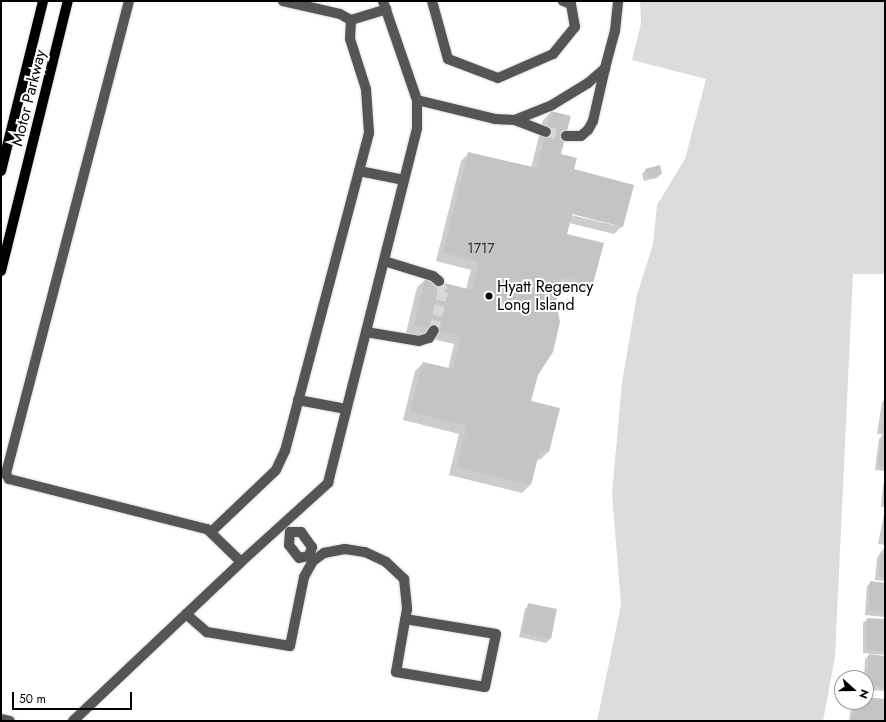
<!DOCTYPE html>
<html>
<head>
<meta charset="utf-8">
<style>
	body { margin:0 }
	#map { position:relative; width:886px; height:722px; overflow:hidden; background:#fff; font-family:Jost,sans-serif }
	div>[style] { position:absolute }
	.green>* { inset:0; background:#dcdcdc }
	.shadow>* { inset:0; background:#0003 }
	.building>* { inset:0; background:#c4c4c4 }
	.minor-tunnel>* { height:10px; margin-top:-5px; transform-origin:0; background:repeating-linear-gradient(90deg,#d9d9d9 0 10px,transparent 0 15px) }
	.roads { filter:drop-shadow(0 0 1px #dbdbdb) drop-shadow(0 0 1px #dbdbdb) }
	.minor>* { height:10px; margin:-5px; padding:0 5px; transform-origin:5px; border-radius:5px; background:#555 }
	.major>* { height:10px; margin:-5px; padding:0 5px; transform-origin:5px; border-radius:5px; background:#000 }
	.dots>* { width:11px; height:11px; translate:-50% -50%; box-sizing:border-box; border:2px solid #fff; border-radius:50% }
	span { translate:-50% -50%; white-space:nowrap; text-align:center; line-height:1.15; -webkit-text-stroke:4px #fff; paint-order:stroke }
	.number-label { font-size:14px; color:#313131 }
	.number-label span { -webkit-text-stroke-width:0 }
	.street-label { font-size:16px; color:#000 }
	.poi-label { font-size:16px; color:#000 }
	.left { translate:0 -50%; text-align:left }
	.frame { position:absolute; inset:0; border:2px solid #000; pointer-events:none }
	.north { position:absolute; left:834px; top:670px; width:40px; height:40px; box-sizing:border-box; background:#fff; border:1px solid #999; border-radius:50%; rotate:111deg; font-size:11px; font-weight:700; line-height:16px; text-align:center; color:#000 }
	.north::after { content:''; display:block; margin:auto; width:14px; height:18px; background:#000; clip-path:polygon(50% 0,100% 100%,50% 72%,0 100%) }
	.scale { position:absolute; left:12px; top:692px; width:120px; height:18px; box-sizing:border-box; border:2px solid #000; border-top:0; padding-left:5px; font-size:12px; line-height:14px; white-space:nowrap; color:#000; -webkit-text-stroke:3px #fff; paint-order:stroke }
</style>
</head>
<body>
<div id="map">
	<div class="green">
		<div style="clip-path:polygon(640px 1px,885px 1px,885px 274px,853px 274px,835px 657px,823px 721px,597px 721px,621px 605px,612px 494px,622px 382px,637px 295px,653px 244px,657px 205px,685px 159px,706px 79px,632px 60px,641px 23px)"></div>
	</div>
	<div class="shadow">
		<div style="clip-path:polygon(evenodd,551px 112px,560px 155px,622px 226px,614px 234px,569px 223px,566px 235px,602px 244px,592px 284px,584px 292px,559px 286px,530px 402px,559px 409px,548px 452px,540px 460px,537px 459px,530px 485px,522px 493px,449px 475px,459px 434px,403px 420px,415px 371px,423px 363px,448px 369px,454px 344px,406px 333px,417px 287px,426px 279px,466px 289px,471px 270px,436px 261px,461px 161px,469px 153px,531px 168px,543px 120px,551px 112px,567px 212px,618px 224px,618px 226px,567px 214px,567px 212px)"></div>
		<div style="clip-path:polygon(646px 170px,661px 174px,657px 178px,644px 181px,642px 174px)"></div>
		<div style="clip-path:polygon(885px 399px,885px 471px,875px 470px,879px 439px,884px 434px,877px 434px,882px 402px)"></div>
		<div style="clip-path:polygon(885px 483px,885px 507px,881px 507px,883px 485px)"></div>
		<div style="clip-path:polygon(885px 513px,885px 545px,878px 544px,884px 514px)"></div>
		<div style="clip-path:polygon(885px 546px,885px 581px,875px 580px,877px 558px)"></div>
		<div style="clip-path:polygon(871px 582px,885px 583px,885px 617px,865px 615px,867px 586px)"></div>
		<div style="clip-path:polygon(529px 605px,550px 639px,546px 643px,519px 637px,525px 609px)"></div>
		<div style="clip-path:polygon(867px 619px,885px 620px,885px 655px,863px 653px,863px 623px)"></div>
		<div style="clip-path:polygon(869px 655px,885px 657px,885px 691px,866px 690px,866px 678px,864px 678px,865px 659px)"></div>
		<div style="clip-path:polygon(866px 698px,885px 700px,885px 721px,849px 721px,852px 702px,866px 702px)"></div>
	</div>
	<div class="building">
		<div style="clip-path:polygon(551px 111px,571px 116px,561px 154px,577px 158px,574px 169px,634px 185px,623px 227px,572px 214px,567px 234px,604px 243px,593px 284px,562px 277px,556px 302px,560px 322px,553px 352px,538px 375px,531px 401px,560px 408px,549px 452px,540px 450px,531px 485px,457px 467px,467px 426px,410px 412px,423px 362px,453px 369px,461px 336px,414px 325px,425px 278px,472px 290px,479px 262px,443px 253px,468px 152px,537px 168px)"></div>
		<div style="clip-path:polygon(660px 165px,662px 174px,648px 178px,645px 169px)"></div>
		<div style="clip-path:polygon(884px 413px,885px 413px,885px 430px,881px 430px)"></div>
		<div style="clip-path:polygon(882px 434px,885px 434px,885px 467px,878px 467px)"></div>
		<div style="clip-path:polygon(884px 520px,885px 520px,885px 541px,882px 540px)"></div>
		<div style="clip-path:polygon(881px 553px,885px 554px,885px 577px,879px 576px)"></div>
		<div style="clip-path:polygon(870px 581px,885px 583px,885px 613px,869px 611px)"></div>
		<div style="clip-path:polygon(528px 603px,557px 609px,551px 639px,522px 633px)"></div>
		<div style="clip-path:polygon(867px 618px,885px 619px,885px 651px,867px 650px)"></div>
		<div style="clip-path:polygon(869px 654px,885px 656px,885px 687px,866px 686px)"></div>
		<div style="clip-path:polygon(866px 697px,885px 699px,885px 721px,851px 721px,855px 702px,866px 702px)"></div>
	</div>
	<div class="minor-tunnel">
		<div style="left:546px;top:132px;width:20px;rotate:11deg"></div>
		<div style="left:434px;top:330px;width:40px;rotate:-77deg"></div>
		<div style="left:443px;top:291px;width:11px;rotate:-112deg"></div>
	</div>
	<div class="roads">
		<div class="minor">
			<div style="left:129px;top:1px;width:489px;rotate:104.6deg"></div>
			<div style="left:6px;top:474px;width:6px;rotate:59deg"></div>
			<div style="left:9px;top:479px;width:204px;rotate:14.2deg"></div>
			<div style="left:207px;top:529px;width:47px;rotate:44.1deg"></div>
			<div style="left:283px;top:1px;width:58px;rotate:12.8deg"></div>
			<div style="left:340px;top:14px;width:13px;rotate:29deg"></div>
			<div style="left:351px;top:20px;width:37px;rotate:-17deg"></div>
			<div style="left:432px;top:1px;width:60px;rotate:74.6deg"></div>
			<div style="left:448px;top:59px;width:53px;rotate:20.8deg"></div>
			<div style="left:498px;top:78px;width:60px;rotate:-23.6deg"></div>
			<div style="left:553px;top:54px;width:35px;rotate:-51deg"></div>
			<div style="left:575px;top:27px;width:23px;rotate:-100deg"></div>
			<div style="left:571px;top:4px;width:9px;rotate:-159deg"></div>
			<div style="left:417px;top:100px;width:80px;rotate:13.7deg"></div>
			<div style="left:495px;top:119px;width:20px;rotate:3deg"></div>
			<div style="left:515px;top:120px;width:40px;rotate:-22deg"></div>
			<div style="left:552px;top:105px;width:42px;rotate:-31.4deg"></div>
			<div style="left:588px;top:83px;width:23px;rotate:-41deg"></div>
			<div style="left:605px;top:68px;width:38px;rotate:-75deg"></div>
			<div style="left:615px;top:31px;width:30px;rotate:-84deg"></div>
			<div style="left:515px;top:120px;width:33px;rotate:21deg"></div>
			<div style="left:566px;top:136px;width:15px"></div>
			<div style="left:581px;top:136px;width:9px;rotate:-41deg"></div>
			<div style="left:588px;top:130px;width:10px;rotate:-61deg"></div>
			<div style="left:593px;top:121px;width:54px;rotate:-77.2deg"></div>
			<div style="left:359px;top:171px;width:46px;rotate:11.3deg"></div>
			<div style="left:384px;top:261px;width:51px;rotate:17deg"></div>
			<div style="left:433px;top:276px;width:8px;rotate:40deg"></div>
			<div style="left:366px;top:332px;width:54px;rotate:9.6deg"></div>
			<div style="left:419px;top:341px;width:10px;rotate:-17deg"></div>
			<div style="left:429px;top:338px;width:9px;rotate:-58deg"></div>
			<div style="left:298px;top:400px;width:49px;rotate:10.6deg"></div>
			<div style="left:212px;top:531px;width:88px;rotate:-43.6deg"></div>
			<div style="left:276px;top:470px;width:21px;rotate:-65deg"></div>
			<div style="left:285px;top:451px;width:329px;rotate:-75.2deg"></div>
			<div style="left:369px;top:133px;width:44px;rotate:-93.9deg"></div>
			<div style="left:366px;top:89px;width:52px;rotate:-107.7deg"></div>
			<div style="left:350px;top:39px;width:19px;rotate:-87deg"></div>
			<div style="left:290px;top:532px;width:11px"></div>
			<div style="left:301px;top:532px;width:19px;rotate:54deg"></div>
			<div style="left:312px;top:547px;width:9px;rotate:108deg"></div>
			<div style="left:309px;top:556px;width:10px;rotate:169deg"></div>
			<div style="left:299px;top:558px;width:16px;rotate:-128deg"></div>
			<div style="left:289px;top:545px;width:13px;rotate:-86deg"></div>
			<div style="left:186px;top:614px;width:28px;rotate:41deg"></div>
			<div style="left:207px;top:632px;width:84px;rotate:9.6deg"></div>
			<div style="left:290px;top:646px;width:70px;rotate:-78.5deg"></div>
			<div style="left:304px;top:577px;width:18px;rotate:-61deg"></div>
			<div style="left:313px;top:561px;width:14px;rotate:-36deg"></div>
			<div style="left:324px;top:553px;width:21px;rotate:-11deg"></div>
			<div style="left:345px;top:549px;width:20px;rotate:9deg"></div>
			<div style="left:365px;top:552px;width:23px;rotate:25deg"></div>
			<div style="left:386px;top:562px;width:25px;rotate:43deg"></div>
			<div style="left:404px;top:579px;width:30px;rotate:84deg"></div>
			<div style="left:407px;top:609px;width:64px;rotate:99.9deg"></div>
			<div style="left:396px;top:672px;width:90px;rotate:9.6deg"></div>
			<div style="left:485px;top:687px;width:54px;rotate:-78.3deg"></div>
			<div style="left:496px;top:634px;width:92px;rotate:-170.6deg"></div>
			<div style="left:1px;top:719px;width:9px;rotate:13deg"></div>
			<div style="left:73px;top:721px;width:231px;rotate:-43.4deg"></div>
			<div style="left:241px;top:562px;width:118px;rotate:-42.2deg"></div>
			<div style="left:328px;top:483px;width:366px;rotate:-75.9deg"></div>
			<div style="left:417px;top:128px;width:28px;rotate:-90deg"></div>
			<div style="left:417px;top:100px;width:105px;rotate:-109deg"></div>
		</div>
		<div class="major">
			<div style="left:1px;top:171px;width:175px;rotate:-76.1deg"></div>
			<div style="left:1px;top:271px;width:278px;rotate:-76.1deg"></div>
		</div>
	</div>
	<div class="dots">
		<div style="left:489px;top:296px;background:#000"></div>
	</div>
	<div class="number-label">
		<span style="left:481px;top:248px">1717</span>
	</div>
	<div class="street-label">
		<span style="left:29px;top:98px;rotate:-76deg">Motor Parkway</span>
	</div>
	<div class="poi-label">
		<span class="left" style="left:497px;top:296px">Hyatt Regency<br>Long Island</span>
	</div>
	<div class="frame"></div>
	<div class="north">N</div>
	<div class="scale">50 m</div>
</div>
</body>
</html>
